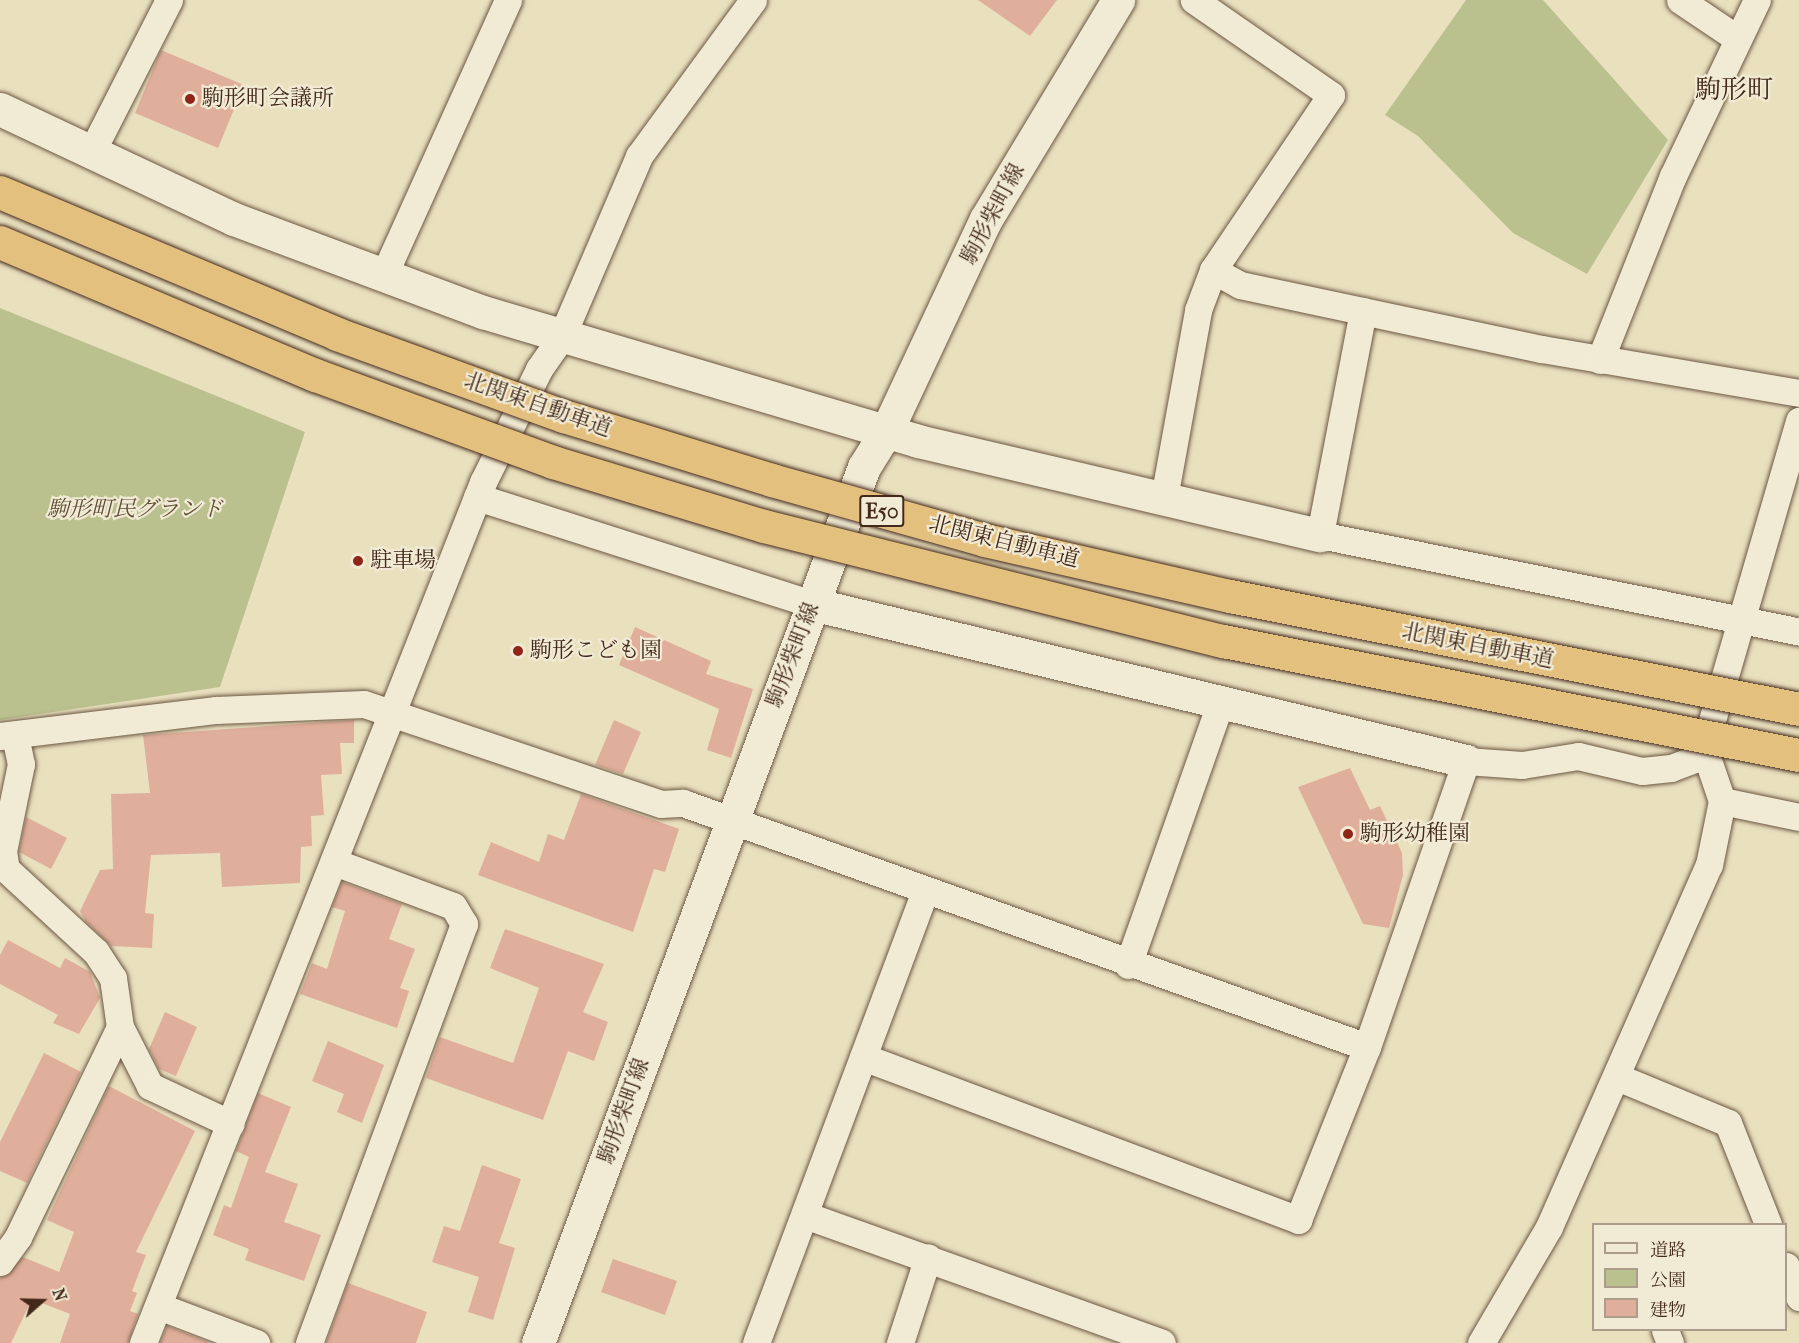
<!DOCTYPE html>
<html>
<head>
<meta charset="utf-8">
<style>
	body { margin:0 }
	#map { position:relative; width:1799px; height:1343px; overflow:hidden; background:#e9e0be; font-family:"IM FELL French Canon","Noto Serif JP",serif }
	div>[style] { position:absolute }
	.green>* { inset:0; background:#bbc18e }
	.building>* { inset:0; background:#e0af9b }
	.roads { filter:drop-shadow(0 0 2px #6c5743) drop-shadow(0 0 2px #6c5743) }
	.street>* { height:27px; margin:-13.5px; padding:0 13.5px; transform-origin:13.5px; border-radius:13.5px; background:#f1ebd5 }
	.secondary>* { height:33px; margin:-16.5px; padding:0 16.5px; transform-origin:16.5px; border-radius:16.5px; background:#f1ebd5 }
	.bridges { filter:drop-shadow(0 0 2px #43291a) drop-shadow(0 0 2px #43291a) }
	.highway-bridge>* { height:33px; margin:-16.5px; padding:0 16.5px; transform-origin:16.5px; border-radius:16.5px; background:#e4c07f }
	.dots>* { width:16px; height:16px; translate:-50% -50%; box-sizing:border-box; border:3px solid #f1ebd5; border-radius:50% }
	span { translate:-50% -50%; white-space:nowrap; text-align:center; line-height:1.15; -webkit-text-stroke:4.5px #f1ebd5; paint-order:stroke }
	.shield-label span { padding:2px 4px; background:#f1ebd5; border:2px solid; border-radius:4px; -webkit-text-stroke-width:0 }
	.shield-label { font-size:21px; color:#43291a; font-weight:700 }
	.poi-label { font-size:22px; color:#43291a }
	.left { translate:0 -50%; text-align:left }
	.street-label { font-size:22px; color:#43291a }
	.park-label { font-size:22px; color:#614f37; font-style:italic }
	.quarter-label { font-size:26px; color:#43291a }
	.legend { position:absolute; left:1592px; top:1223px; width:195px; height:108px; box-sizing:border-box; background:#f1ebd5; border:2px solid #ab9d8a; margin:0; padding:8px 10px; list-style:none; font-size:18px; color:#43291a }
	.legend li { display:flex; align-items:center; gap:12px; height:30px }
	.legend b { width:30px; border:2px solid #ab9d8a }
	.north { position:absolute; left:12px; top:1271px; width:60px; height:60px; -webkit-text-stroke:4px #f1ebd5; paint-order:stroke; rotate:70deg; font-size:16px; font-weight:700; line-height:24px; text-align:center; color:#43291a }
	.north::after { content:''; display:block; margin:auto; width:21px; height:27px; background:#43291a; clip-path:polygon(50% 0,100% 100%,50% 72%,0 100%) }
</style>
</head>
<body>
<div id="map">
	<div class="green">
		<div style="clip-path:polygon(1466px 0,1543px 0,1668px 140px,1587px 274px,1513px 233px,1418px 136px,1385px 115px)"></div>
		<div style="clip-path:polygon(0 308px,305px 432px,220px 687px,0 720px)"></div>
	</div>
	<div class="building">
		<div style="clip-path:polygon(978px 0,1057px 0,1030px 36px)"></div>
		<div style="clip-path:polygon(161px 50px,244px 85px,218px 148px,135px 113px)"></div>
		<div style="clip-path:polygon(635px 627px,711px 661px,706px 674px,753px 689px,731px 758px,707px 750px,719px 709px,619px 665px)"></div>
		<div style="clip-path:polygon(354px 720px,354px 743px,340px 743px,342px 774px,321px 775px,324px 815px,311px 816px,312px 846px,301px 847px,300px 883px,222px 887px,220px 853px,151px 855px,145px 913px,154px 914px,152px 948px,111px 946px,86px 922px,80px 911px,100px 870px,113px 869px,111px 794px,150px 793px,143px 735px)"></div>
		<div style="clip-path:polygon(614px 720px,641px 732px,623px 774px,595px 765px)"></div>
		<div style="clip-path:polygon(1350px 768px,1370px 810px,1380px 806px,1402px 853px,1403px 875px,1389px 928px,1363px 924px,1298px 787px)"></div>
		<div style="clip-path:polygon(581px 794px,679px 829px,665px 872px,654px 869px,633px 932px,478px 875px,491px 842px,539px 862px,548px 834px,564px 840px)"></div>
		<div style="clip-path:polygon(26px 817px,67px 838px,51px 869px,19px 852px)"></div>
		<div style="clip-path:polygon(342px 882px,402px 904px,389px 939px,415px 949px,400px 988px,409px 991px,397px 1028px,300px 994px,312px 963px,327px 969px,345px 911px,332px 907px)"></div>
		<div style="clip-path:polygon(505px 929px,604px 964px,583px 1012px,608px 1022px,594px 1061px,568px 1051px,543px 1120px,426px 1078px,440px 1037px,513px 1063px,539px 988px,490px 968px)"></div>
		<div style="clip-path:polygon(8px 940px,60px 968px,65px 958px,90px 972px,100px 998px,79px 1034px,53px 1023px,58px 1015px,0 984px,0 955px)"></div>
		<div style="clip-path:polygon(165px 1012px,197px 1027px,176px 1076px,159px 1069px,149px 1049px)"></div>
		<div style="clip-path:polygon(328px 1041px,384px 1065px,362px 1123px,337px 1112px,344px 1094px,312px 1081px)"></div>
		<div style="clip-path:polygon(44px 1053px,81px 1072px,27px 1183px,0 1171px,0 1142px)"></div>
		<div style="clip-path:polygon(109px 1086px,195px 1131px,136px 1252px,146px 1255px,132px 1291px,137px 1293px,130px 1311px,138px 1314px,128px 1343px,60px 1343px,70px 1314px,32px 1299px,11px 1343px,0 1343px,0 1277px,23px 1257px,59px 1272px,74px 1232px,47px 1220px)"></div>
		<div style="clip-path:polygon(258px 1093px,291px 1107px,265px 1172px,298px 1184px,284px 1222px,321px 1235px,304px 1281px,245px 1260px,249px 1249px,213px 1235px,224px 1205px,231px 1208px,249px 1157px,236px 1151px)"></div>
		<div style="clip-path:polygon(482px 1165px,521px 1179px,499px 1243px,515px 1248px,493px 1320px,468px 1312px,479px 1277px,432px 1262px,444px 1226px,460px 1231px)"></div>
		<div style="clip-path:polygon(613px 1259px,677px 1281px,665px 1315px,601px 1292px)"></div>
		<div style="clip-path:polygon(348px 1283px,427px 1312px,416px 1343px,326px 1343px)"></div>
		<div style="clip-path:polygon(167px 1326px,208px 1342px,208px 1343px,160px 1343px)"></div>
	</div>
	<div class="roads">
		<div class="street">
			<div style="left:1680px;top:0;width:66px;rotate:33.9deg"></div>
			<div style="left:91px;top:153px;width:172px;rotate:-63deg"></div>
			<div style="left:1213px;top:270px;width:31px;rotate:29deg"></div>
			<div style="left:1240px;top:285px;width:309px;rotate:12deg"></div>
			<div style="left:1542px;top:349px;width:261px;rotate:9.7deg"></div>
			<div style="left:383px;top:277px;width:304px;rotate:-65.7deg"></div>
			<div style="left:1363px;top:311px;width:228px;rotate:100.9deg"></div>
			<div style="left:1320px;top:535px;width:489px;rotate:11.4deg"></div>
			<div style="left:1600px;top:360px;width:198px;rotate:-68.4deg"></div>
			<div style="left:1673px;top:176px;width:195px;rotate:-64.5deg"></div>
			<div style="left:477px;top:497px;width:352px;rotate:17.7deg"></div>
			<div style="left:1164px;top:498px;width:191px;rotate:-79.7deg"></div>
			<div style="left:1198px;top:310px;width:43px;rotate:-69.4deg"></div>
			<div style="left:1213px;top:270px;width:211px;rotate:-56deg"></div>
			<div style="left:1331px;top:95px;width:167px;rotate:-145.3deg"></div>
			<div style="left:0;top:736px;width:218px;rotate:-6.9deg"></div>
			<div style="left:216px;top:710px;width:148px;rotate:-2.3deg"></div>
			<div style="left:364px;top:704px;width:313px;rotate:18.6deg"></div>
			<div style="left:661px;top:804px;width:22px;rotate:-3deg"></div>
			<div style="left:683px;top:803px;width:726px;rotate:19.63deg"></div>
			<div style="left:15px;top:736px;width:29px;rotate:78deg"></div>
			<div style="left:21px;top:764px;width:89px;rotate:101.7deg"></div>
			<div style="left:3px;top:851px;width:18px;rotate:81deg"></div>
			<div style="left:6px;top:869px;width:122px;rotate:42.7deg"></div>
			<div style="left:96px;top:952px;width:31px;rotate:57deg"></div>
			<div style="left:113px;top:978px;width:49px;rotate:81.9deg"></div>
			<div style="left:1722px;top:801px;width:79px;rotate:11.7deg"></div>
			<div style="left:1128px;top:965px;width:277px;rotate:-70.6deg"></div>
			<div style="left:863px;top:1057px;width:465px;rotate:20.5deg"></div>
			<div style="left:1298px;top:1220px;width:186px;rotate:-68.3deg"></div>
			<div style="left:1367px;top:1047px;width:303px;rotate:-70.9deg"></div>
			<div style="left:1466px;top:761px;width:56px;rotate:4.1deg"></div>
			<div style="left:1522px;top:765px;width:57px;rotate:-9.1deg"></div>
			<div style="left:1578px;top:756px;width:66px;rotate:13.2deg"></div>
			<div style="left:1642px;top:771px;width:29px;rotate:-6deg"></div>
			<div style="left:1671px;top:768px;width:34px;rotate:-21deg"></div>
			<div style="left:1617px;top:1077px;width:120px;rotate:22.5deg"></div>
			<div style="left:1728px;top:1123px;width:109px;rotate:68.4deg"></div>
			<div style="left:805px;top:1215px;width:379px;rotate:19.7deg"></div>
			<div style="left:0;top:1262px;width:31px;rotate:-54deg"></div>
			<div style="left:18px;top:1237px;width:233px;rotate:-64.1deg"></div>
			<div style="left:120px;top:1027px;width:66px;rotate:63deg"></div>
			<div style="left:150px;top:1086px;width:89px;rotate:25.1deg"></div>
			<div style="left:1786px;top:1266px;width:34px;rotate:67deg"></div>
			<div style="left:161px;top:1307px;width:102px;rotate:20.8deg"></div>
			<div style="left:1665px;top:1330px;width:14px;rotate:69deg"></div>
			<div style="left:143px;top:1343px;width:926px;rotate:-68.45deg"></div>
			<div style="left:483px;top:482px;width:126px;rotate:-63.6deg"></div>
			<div style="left:539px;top:369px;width:40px;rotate:-55.1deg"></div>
			<div style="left:562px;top:336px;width:196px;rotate:-66.8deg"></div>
			<div style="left:639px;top:156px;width:193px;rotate:-53.8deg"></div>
			<div style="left:309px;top:1343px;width:447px;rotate:-69.7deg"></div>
			<div style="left:464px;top:924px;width:21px;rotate:-121deg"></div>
			<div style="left:453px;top:906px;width:127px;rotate:-159.7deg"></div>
			<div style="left:756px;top:1343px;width:482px;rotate:-69.5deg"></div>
			<div style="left:900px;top:1343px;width:90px;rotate:-72deg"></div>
			<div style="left:1481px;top:1343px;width:134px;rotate:-59.6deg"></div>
			<div style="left:1549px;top:1227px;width:396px;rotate:-66.2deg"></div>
			<div style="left:1709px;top:865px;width:65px;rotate:-78.5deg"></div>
			<div style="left:1722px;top:801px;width:56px;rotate:-108.8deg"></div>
			<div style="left:1704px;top:748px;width:341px;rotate:-73.8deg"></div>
		</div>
		<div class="secondary">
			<div style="left:0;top:109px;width:259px;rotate:25.2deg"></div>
			<div style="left:234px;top:219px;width:266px;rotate:20.5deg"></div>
			<div style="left:483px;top:312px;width:454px;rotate:16.5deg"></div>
			<div style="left:918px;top:441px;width:413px;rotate:13.2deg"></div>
			<div style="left:812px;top:604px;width:673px;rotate:13.5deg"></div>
			<div style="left:538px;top:1343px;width:935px;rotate:-69.59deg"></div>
			<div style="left:864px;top:467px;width:44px;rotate:-58.1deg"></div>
			<div style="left:887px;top:430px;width:233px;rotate:-64.9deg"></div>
			<div style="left:986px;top:219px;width:256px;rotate:-58.9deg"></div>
		</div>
	</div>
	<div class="bridges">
		<div class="highway-bridge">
			<div style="left:0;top:192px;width:366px;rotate:22.8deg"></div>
			<div style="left:337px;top:334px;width:241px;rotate:19.9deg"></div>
			<div style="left:564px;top:416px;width:218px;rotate:17.1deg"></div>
			<div style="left:772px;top:480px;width:221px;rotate:15.7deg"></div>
			<div style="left:985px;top:540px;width:251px;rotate:12.9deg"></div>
			<div style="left:1230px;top:596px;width:580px;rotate:11.23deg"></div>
			<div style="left:0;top:242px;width:342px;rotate:22.9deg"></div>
			<div style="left:315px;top:375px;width:253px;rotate:20.1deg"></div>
			<div style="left:553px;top:462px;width:220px;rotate:16.9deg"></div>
			<div style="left:764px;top:526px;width:473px;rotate:14.1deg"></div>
			<div style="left:1223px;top:641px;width:587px;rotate:11.2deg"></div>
		</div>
	</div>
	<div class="dots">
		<div style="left:190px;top:99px;background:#8f2418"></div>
		<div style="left:358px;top:561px;background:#8f2418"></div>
		<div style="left:518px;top:651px;background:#8f2418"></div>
		<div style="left:1348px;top:834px;background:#8f2418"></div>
	</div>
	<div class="shield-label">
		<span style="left:882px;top:511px">E50</span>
	</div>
	<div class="poi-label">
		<span class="left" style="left:202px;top:99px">駒形町会議所</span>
		<span class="left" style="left:370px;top:561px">駐車場</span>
		<span class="left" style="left:530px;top:651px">駒形こども園</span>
		<span class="left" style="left:1360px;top:834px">駒形幼稚園</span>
	</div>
	<div class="street-label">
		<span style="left:993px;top:214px;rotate:-62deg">駒形柴町線</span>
		<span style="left:538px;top:405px;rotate:19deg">北関東自動車道</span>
		<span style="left:1004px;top:542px;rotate:14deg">北関東自動車道</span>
		<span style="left:1478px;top:646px;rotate:11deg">北関東自動車道</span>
		<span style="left:793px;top:655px;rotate:-69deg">駒形柴町線</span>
		<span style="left:624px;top:1111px;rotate:-70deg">駒形柴町線</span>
	</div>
	<div class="park-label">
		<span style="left:135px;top:510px">駒形町民グランド</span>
	</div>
	<div class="quarter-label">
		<span style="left:1734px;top:90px">駒形町</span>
	</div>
	<ul class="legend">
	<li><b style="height:8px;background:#f1ebd5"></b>道路</li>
	<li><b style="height:16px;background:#bbc18e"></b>公園</li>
	<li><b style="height:16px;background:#e0af9b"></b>建物</li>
	</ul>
	<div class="north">N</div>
</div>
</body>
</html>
